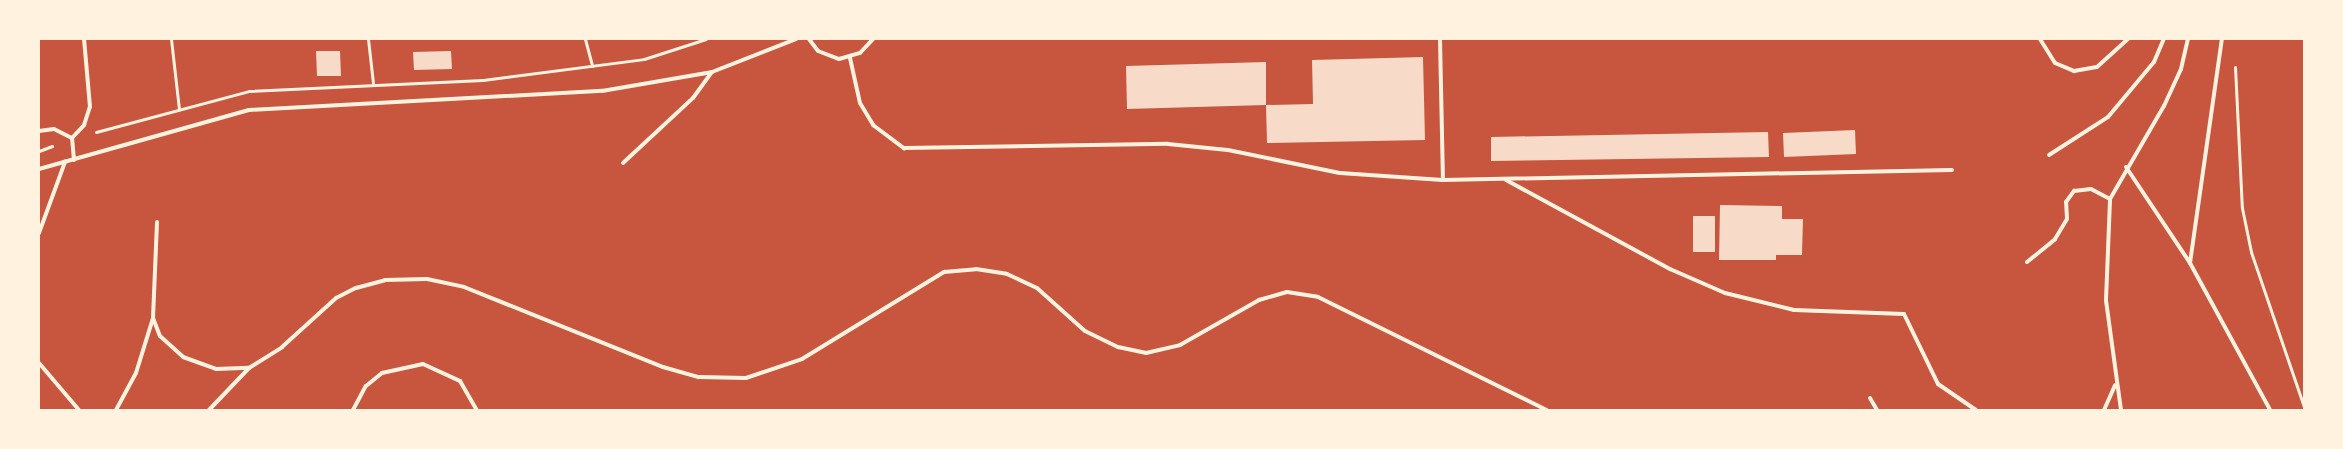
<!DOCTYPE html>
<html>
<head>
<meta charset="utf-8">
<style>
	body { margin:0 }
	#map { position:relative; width:2343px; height:449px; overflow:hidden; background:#c8553d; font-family:Jost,sans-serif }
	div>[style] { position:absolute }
	.building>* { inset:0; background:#f7dbc8 }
	.path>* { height:3px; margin:-1.5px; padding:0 1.5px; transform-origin:1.5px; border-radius:1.5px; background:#fff3e0 }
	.service>* { height:4px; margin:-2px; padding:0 2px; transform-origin:2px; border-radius:2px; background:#fff3e0 }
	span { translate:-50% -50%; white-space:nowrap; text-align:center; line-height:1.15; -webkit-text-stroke:4.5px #fff3e0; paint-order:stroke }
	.frame { position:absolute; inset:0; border:40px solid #fff3e0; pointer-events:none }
</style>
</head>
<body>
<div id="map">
	<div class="building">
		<div style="clip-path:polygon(316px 51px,340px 51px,341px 76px,317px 76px)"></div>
		<div style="clip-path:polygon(451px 51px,452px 69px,414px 70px,413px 52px)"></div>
		<div style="clip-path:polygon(1423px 57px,1425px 140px,1267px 143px,1266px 105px,1313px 104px,1312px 60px)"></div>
		<div style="clip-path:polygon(1266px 62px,1266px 105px,1127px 109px,1126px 66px)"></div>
		<div style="clip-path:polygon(1855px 130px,1856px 154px,1784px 157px,1783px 133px)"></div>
		<div style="clip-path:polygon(1768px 132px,1769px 157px,1491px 161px,1491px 137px)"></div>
		<div style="clip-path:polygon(1720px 205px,1782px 206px,1782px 219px,1803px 219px,1802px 255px,1776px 255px,1776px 260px,1719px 260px)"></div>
		<div style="clip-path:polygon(1693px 216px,1715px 216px,1715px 252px,1693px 252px)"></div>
	</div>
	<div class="path">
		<div style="left:171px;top:39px;width:70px;rotate:83.5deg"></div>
		<div style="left:368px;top:39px;width:44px;rotate:83.5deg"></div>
		<div style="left:585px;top:39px;width:28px;rotate:75deg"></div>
		<div style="left:2235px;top:67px;width:141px;rotate:87.2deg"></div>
		<div style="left:2242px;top:208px;width:45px;rotate:78.4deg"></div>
		<div style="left:2251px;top:252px;width:164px;rotate:71.1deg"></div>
		<div style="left:96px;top:132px;width:158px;rotate:-15deg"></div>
		<div style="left:249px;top:91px;width:234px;rotate:-2.7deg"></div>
		<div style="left:483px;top:80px;width:162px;rotate:-7.4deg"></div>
		<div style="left:644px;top:59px;width:65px;rotate:-17.9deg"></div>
		<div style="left:39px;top:151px;width:14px;rotate:-21deg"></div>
	</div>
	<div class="service">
		<div style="left:809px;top:39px;width:15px;rotate:53deg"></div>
		<div style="left:818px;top:51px;width:22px;rotate:21deg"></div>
		<div style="left:839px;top:59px;width:22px;rotate:-16deg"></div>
		<div style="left:860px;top:53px;width:19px;rotate:-47deg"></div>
		<div style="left:1440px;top:39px;width:141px;rotate:88.8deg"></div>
		<div style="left:1443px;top:180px;width:509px;rotate:-1.13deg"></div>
		<div style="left:2040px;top:39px;width:28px;rotate:58deg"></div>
		<div style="left:2055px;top:63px;width:21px;rotate:23deg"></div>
		<div style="left:2074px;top:71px;width:23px;rotate:-10deg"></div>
		<div style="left:2097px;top:67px;width:42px;rotate:-42.1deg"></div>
		<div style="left:850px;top:58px;width:46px;rotate:77.5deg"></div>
		<div style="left:860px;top:103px;width:26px;rotate:59deg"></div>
		<div style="left:873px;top:125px;width:39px;rotate:37deg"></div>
		<div style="left:904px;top:148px;width:264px;rotate:-0.9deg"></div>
		<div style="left:1168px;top:144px;width:60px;rotate:5.7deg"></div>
		<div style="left:1228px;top:150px;width:114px;rotate:11.6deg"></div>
		<div style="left:1340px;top:173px;width:103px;rotate:3.9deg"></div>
		<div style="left:39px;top:131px;width:15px;rotate:-8deg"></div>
		<div style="left:54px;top:129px;width:20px;rotate:27deg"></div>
		<div style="left:2049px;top:155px;width:70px;rotate:-32.8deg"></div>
		<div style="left:2108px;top:117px;width:72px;rotate:-50.1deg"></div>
		<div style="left:2154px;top:62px;width:25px;rotate:-67deg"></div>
		<div style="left:74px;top:160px;width:22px;rotate:-95deg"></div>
		<div style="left:72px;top:138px;width:18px;rotate:-47deg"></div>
		<div style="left:84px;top:125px;width:19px;rotate:-72deg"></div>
		<div style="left:90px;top:107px;width:68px;rotate:-95deg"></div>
		<div style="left:623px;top:163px;width:96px;rotate:-42.9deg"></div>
		<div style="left:693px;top:98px;width:32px;rotate:-54deg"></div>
		<div style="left:2126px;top:167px;width:115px;rotate:56.3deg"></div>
		<div style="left:2190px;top:263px;width:167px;rotate:61.4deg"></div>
		<div style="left:39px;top:169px;width:218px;rotate:-15.7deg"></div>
		<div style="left:249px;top:110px;width:354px;rotate:-3.1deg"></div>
		<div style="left:602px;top:91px;width:112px;rotate:-9.8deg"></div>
		<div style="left:712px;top:72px;width:90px;rotate:-21.4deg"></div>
		<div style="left:1506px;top:180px;width:187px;rotate:28.5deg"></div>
		<div style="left:1670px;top:269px;width:60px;rotate:23.6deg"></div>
		<div style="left:1725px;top:293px;width:71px;rotate:13.8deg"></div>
		<div style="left:1794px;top:310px;width:110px;rotate:2.1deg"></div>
		<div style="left:1904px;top:314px;width:78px;rotate:64.1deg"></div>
		<div style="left:1938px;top:384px;width:46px;rotate:34.4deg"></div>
		<div style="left:39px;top:233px;width:76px;rotate:-69.9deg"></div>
		<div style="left:2027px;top:262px;width:36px;rotate:-39deg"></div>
		<div style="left:2055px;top:239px;width:23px;rotate:-59deg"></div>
		<div style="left:2067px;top:219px;width:17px;rotate:-93deg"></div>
		<div style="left:2066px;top:202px;width:14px;rotate:-54deg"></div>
		<div style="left:2074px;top:191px;width:17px;rotate:-7deg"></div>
		<div style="left:2091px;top:189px;width:21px;rotate:28deg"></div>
		<div style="left:2190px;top:263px;width:226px;rotate:-81.9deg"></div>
		<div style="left:153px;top:318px;width:19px;rotate:69deg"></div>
		<div style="left:160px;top:336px;width:31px;rotate:42deg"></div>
		<div style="left:183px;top:357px;width:35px;rotate:20deg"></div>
		<div style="left:216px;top:369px;width:33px;rotate:-2deg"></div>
		<div style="left:249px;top:368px;width:39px;rotate:-32deg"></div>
		<div style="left:282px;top:347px;width:73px;rotate:-42.2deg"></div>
		<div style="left:336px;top:298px;width:22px;rotate:-27deg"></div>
		<div style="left:356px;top:288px;width:30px;rotate:-15deg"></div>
		<div style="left:385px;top:280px;width:42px;rotate:-1.4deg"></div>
		<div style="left:427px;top:279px;width:38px;rotate:12deg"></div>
		<div style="left:464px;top:287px;width:214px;rotate:21.9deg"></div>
		<div style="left:663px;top:367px;width:37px;rotate:16deg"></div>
		<div style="left:699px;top:377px;width:47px;rotate:1.2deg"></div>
		<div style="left:746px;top:378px;width:59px;rotate:-18.7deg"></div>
		<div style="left:802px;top:359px;width:167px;rotate:-31.5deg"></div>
		<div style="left:944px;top:272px;width:32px;rotate:-5deg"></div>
		<div style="left:976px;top:269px;width:31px;rotate:9deg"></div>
		<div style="left:1007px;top:274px;width:33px;rotate:25deg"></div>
		<div style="left:1037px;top:288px;width:64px;rotate:41.9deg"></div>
		<div style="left:1085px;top:331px;width:37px;rotate:26deg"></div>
		<div style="left:1118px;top:347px;width:29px;rotate:12deg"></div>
		<div style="left:1146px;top:353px;width:35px;rotate:-13deg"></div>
		<div style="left:1180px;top:345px;width:91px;rotate:-29.7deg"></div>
		<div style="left:1259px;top:300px;width:29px;rotate:-16deg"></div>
		<div style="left:1287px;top:292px;width:31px;rotate:9deg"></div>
		<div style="left:1318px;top:297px;width:255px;rotate:26.3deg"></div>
		<div style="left:39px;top:363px;width:62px;rotate:49.6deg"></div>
		<div style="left:1870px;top:398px;width:14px;rotate:60deg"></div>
		<div style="left:116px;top:410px;width:42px;rotate:-61.6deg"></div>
		<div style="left:136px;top:373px;width:58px;rotate:-72.8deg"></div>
		<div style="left:153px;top:318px;width:96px;rotate:-87.6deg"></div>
		<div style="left:209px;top:410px;width:58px;rotate:-46.4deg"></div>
		<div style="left:353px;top:410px;width:27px;rotate:-62deg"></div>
		<div style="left:366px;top:386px;width:21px;rotate:-39deg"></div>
		<div style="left:382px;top:373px;width:42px;rotate:-12.4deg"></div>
		<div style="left:423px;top:364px;width:41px;rotate:24.7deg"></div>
		<div style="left:460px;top:381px;width:34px;rotate:60deg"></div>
		<div style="left:2104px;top:410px;width:27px;rotate:-66deg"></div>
		<div style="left:2121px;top:410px;width:111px;rotate:-97.8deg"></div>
		<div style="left:2106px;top:300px;width:101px;rotate:-87.7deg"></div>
		<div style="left:2110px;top:199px;width:108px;rotate:-59.9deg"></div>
		<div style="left:2164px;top:106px;width:41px;rotate:-65.3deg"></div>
		<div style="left:2181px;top:69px;width:31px;rotate:-77deg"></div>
	</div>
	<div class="frame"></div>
</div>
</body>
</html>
